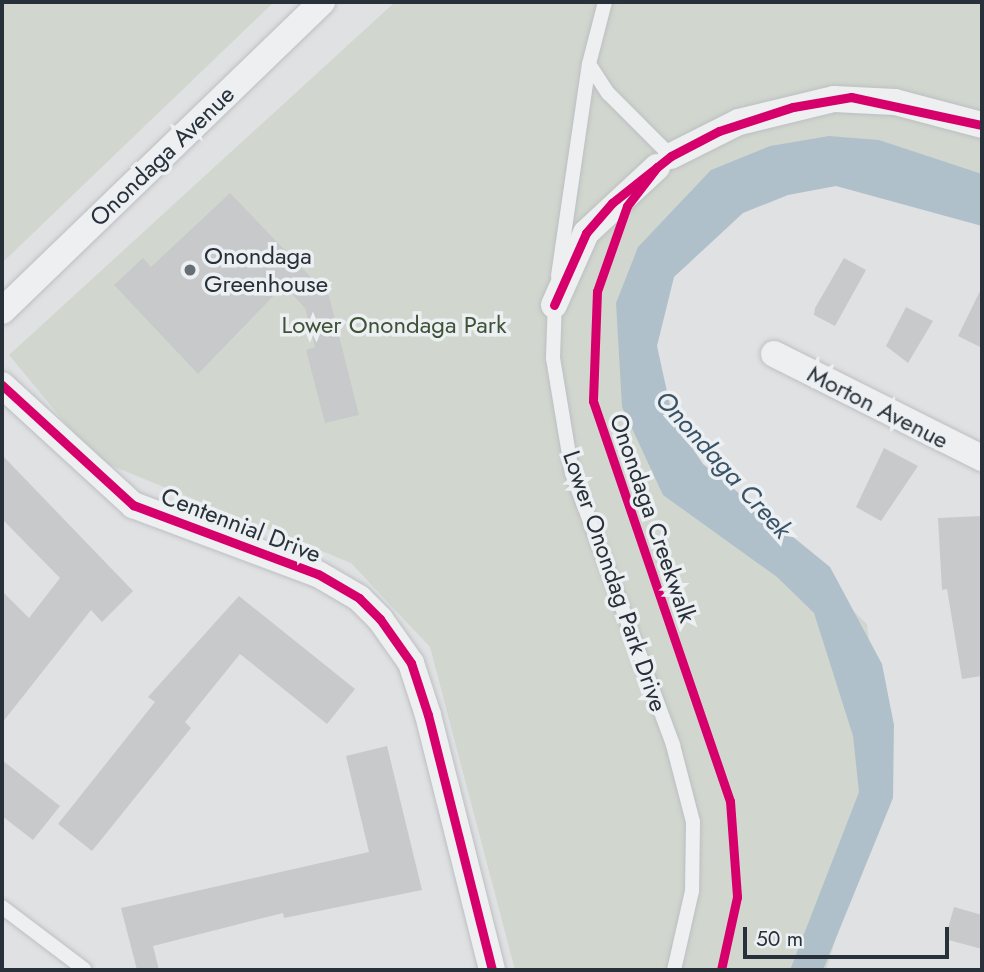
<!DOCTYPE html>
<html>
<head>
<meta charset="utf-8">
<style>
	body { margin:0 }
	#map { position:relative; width:984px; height:972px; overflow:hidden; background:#dfe1e3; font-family:Jost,sans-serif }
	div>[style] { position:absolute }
	.green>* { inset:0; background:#d1d7cf }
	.water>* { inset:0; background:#b0c0cb }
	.building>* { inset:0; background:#c7c9cb }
	.roads { filter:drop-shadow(0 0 2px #bdbfc1) drop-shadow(0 0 2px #bdbfc1) }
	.service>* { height:14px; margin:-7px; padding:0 7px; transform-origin:7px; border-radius:7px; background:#eeeff0 }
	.minor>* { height:26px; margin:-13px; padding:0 13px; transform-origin:13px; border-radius:13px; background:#eeeff0 }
	.cycleway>* { height:9px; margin:-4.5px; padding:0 4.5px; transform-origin:4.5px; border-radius:4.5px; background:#d6006c }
	.dots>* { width:19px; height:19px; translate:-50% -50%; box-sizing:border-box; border:4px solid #ecf0f3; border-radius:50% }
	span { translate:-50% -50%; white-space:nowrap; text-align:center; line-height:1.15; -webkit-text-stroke:7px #ecf0f3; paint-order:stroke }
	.street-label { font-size:24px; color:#283139 }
	.poi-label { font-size:24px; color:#283139 }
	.left { translate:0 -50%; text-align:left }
	.park-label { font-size:24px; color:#405337 }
	.water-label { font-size:26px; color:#385368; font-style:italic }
	.frame { position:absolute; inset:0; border:4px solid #283139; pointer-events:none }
	.scale { position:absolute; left:743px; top:927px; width:206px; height:32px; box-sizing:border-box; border:4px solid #283139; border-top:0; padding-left:9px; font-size:21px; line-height:24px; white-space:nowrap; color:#283139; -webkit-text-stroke:5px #ecf0f3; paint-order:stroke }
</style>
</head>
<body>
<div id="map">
	<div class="green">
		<div style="clip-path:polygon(2px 2px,274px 2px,2px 263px)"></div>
		<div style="clip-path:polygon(395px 2px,982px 2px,982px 201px,838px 162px,743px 185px,673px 261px,637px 406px,867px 624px,886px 777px,826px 970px,515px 970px,430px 647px,351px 563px,95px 459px,9px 355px)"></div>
	</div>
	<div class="water">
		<div style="clip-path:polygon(829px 136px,879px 140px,982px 174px,982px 226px,836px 186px,788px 195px,743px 213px,674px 277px,657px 346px,673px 419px,703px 464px,830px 567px,882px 664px,894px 725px,893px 798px,823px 970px,790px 970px,859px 792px,853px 736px,814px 613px,777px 577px,663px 495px,622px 407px,616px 303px,638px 247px,711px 170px,770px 146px)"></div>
	</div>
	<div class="building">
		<div style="clip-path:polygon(230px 193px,329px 296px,359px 415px,325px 423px,306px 350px,315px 347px,305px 308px,284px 285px,198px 374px,114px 285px,143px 258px,151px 267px)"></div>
		<div style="clip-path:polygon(844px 258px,866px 270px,835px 326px,814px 315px,815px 308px)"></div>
		<div style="clip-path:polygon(982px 287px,982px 348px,958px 336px)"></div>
		<div style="clip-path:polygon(906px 307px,933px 321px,908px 363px,886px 346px)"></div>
		<div style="clip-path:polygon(884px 448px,918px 466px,881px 521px,856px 507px)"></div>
		<div style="clip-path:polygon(2px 455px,133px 591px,102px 622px,91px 610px,2px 723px,2px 591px,29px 618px,60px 578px,2px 519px)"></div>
		<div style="clip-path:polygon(982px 516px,982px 676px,962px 679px,947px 589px,942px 590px,938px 518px)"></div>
		<div style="clip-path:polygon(239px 596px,355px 689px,327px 724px,240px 654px,185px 722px,191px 728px,92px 851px,58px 824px,155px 702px,148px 697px)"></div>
		<div style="clip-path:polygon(387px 746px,422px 890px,284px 918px,283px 913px,153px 946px,159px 970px,137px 970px,121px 908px,369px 852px,346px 756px)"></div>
		<div style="clip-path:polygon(2px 760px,60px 806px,33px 840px,2px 816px)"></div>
		<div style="clip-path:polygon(954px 907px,982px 915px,982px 949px,945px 939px)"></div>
	</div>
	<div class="roads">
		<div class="service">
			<div style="left:605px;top:2px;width:64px;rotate:104.5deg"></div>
			<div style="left:589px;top:64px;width:35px;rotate:57deg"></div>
			<div style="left:608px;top:93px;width:89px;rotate:45deg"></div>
			<div style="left:671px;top:156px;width:6px;rotate:141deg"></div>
			<div style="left:558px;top:276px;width:214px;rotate:-81.7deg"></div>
			<div style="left:555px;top:300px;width:58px;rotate:92deg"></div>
			<div style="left:553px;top:358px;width:117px;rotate:80.6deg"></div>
			<div style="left:572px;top:473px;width:290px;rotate:69.6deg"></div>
			<div style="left:673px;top:745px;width:80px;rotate:75.4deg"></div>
			<div style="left:693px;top:822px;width:69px;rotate:90.8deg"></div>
			<div style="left:692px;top:891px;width:81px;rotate:102.8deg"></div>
			<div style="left:2px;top:907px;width:103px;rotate:37.1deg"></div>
		</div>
		<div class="minor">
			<div style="left:671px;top:156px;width:76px;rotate:-26.6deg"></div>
			<div style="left:739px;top:122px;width:98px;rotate:-13.6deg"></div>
			<div style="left:834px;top:99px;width:61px;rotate:2.8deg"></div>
			<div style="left:895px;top:102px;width:90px;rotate:14.8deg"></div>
			<div style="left:554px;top:305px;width:79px;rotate:-66deg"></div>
			<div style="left:586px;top:233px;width:97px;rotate:-42.9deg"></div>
			<div style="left:2px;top:311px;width:445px;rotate:-44deg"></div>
			<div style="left:774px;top:354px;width:233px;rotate:26.6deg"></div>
			<div style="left:2px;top:385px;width:178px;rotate:42.5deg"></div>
			<div style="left:133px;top:505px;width:197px;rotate:20.5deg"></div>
			<div style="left:318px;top:574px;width:48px;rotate:30.3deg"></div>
			<div style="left:359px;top:598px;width:30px;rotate:45deg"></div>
			<div style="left:380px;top:619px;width:54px;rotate:54.8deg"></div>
			<div style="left:411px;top:663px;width:55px;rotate:71.9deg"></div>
			<div style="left:428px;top:715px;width:263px;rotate:75.9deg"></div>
		</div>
	</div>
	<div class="cycleway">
		<div style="left:657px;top:167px;width:49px;rotate:127.6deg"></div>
		<div style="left:627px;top:206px;width:90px;rotate:109.4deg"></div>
		<div style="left:597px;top:291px;width:110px;rotate:92.1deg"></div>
		<div style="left:593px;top:401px;width:423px;rotate:71.1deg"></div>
		<div style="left:730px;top:801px;width:96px;rotate:85.8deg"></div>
		<div style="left:737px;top:897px;width:75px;rotate:102.4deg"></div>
		<div style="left:554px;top:305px;width:79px;rotate:-66deg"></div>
		<div style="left:586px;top:233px;width:40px;rotate:-49deg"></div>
		<div style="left:612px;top:203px;width:75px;rotate:-38.5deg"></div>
		<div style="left:671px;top:156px;width:54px;rotate:-27.5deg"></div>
		<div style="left:719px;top:131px;width:78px;rotate:-18deg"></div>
		<div style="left:793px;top:107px;width:59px;rotate:-9.8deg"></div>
		<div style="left:851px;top:97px;width:134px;rotate:12.1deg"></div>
		<div style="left:2px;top:385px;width:178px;rotate:42.5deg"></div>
		<div style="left:133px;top:505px;width:197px;rotate:20.5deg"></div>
		<div style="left:318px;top:574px;width:48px;rotate:30.3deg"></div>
		<div style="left:359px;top:598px;width:30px;rotate:45deg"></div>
		<div style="left:380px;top:619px;width:54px;rotate:54.8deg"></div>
		<div style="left:411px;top:663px;width:55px;rotate:71.9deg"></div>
		<div style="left:428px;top:715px;width:263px;rotate:75.9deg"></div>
	</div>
	<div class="dots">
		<div style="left:190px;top:270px;background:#686f74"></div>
	</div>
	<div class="street-label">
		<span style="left:162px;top:156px;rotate:-44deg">Onondaga Avenue</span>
		<span style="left:878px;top:407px;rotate:27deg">Morton Avenue</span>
		<span style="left:653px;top:518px;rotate:71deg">Onondaga Creekwalk</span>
		<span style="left:241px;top:525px;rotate:21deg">Centennial Drive</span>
		<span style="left:615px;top:581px;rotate:71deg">Lower Onondag Park Drive</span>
	</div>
	<div class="poi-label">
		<span class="left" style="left:204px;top:270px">Onondaga<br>Greenhouse</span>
	</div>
	<div class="park-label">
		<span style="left:394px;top:325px">Lower Onondaga Park</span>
	</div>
	<div class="water-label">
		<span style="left:723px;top:465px;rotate:48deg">Onondaga Creek</span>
	</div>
	<div class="frame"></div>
	<div class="scale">50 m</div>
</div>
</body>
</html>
